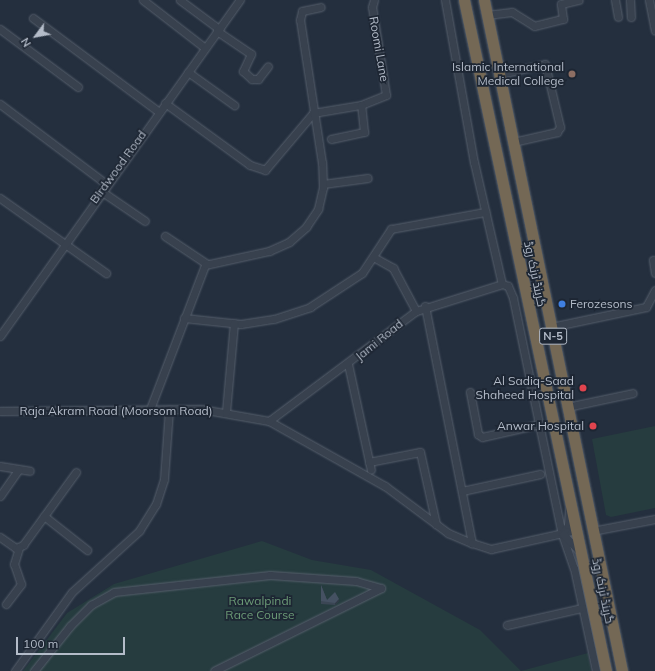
<!DOCTYPE html>
<html>
<head>
<meta charset="utf-8">
<style>
	body { margin:0 }
	#map { position:relative; width:655px; height:671px; overflow:hidden; background:#242f3e; font-family:Mulish,Cairo,sans-serif }
	div>[style] { position:absolute }
	.green>* { inset:0; background:#263c3f }
	.roads { filter:drop-shadow(0 0 1px #565f6c) drop-shadow(0 0 1px #565f6c) }
	.minor>* { height:7px; margin:-3.5px; padding:0 3.5px; transform-origin:3.5px; border-radius:3.5px; background:#38414e }
	.highway>* { height:11px; margin:-5.5px; padding:0 5.5px; transform-origin:5.5px; border-radius:5.5px; background:#746855 }
	.wall>* { inset:0; background:#3b4654 }
	.shaded-wall>* { inset:0; background:#303945 }
	.building>* { inset:0; background:#455162 }
	.dots>* { width:11px; height:11px; translate:-50% -50%; box-sizing:border-box; border:2px solid #1d2633; border-radius:50% }
	span { translate:-50% -50%; white-space:nowrap; text-align:center; line-height:1.15; -webkit-text-stroke:3.5px #1d2633; paint-order:stroke }
	.shield-label span { padding:1px 3px; background:#1d2633; border:1px solid; border-radius:3px; -webkit-text-stroke-width:0 }
	.shield-label { font-size:11px; color:#b4bcc9; font-weight:700 }
	.street-label { font-size:12px; color:#b4bcc9 }
	.poi-label { font-size:12px; color:#b4bcc9 }
	.right { translate:-100% -50%; text-align:right }
	.left { translate:0 -50%; text-align:left }
	.park-label { font-size:12px; color:#6b9a76 }
	.north { position:absolute; left:16px; top:16px; width:40px; height:40px; -webkit-text-stroke:3px #1d2633; paint-order:stroke; rotate:238deg; font-size:11px; font-weight:700; line-height:16px; text-align:center; color:#b4bcc9 }
	.north::after { content:''; display:block; margin:auto; width:14px; height:18px; background:#b4bcc9; clip-path:polygon(50% 0,100% 100%,50% 72%,0 100%) }
	.scale { position:absolute; left:16px; top:637px; width:109px; height:18px; box-sizing:border-box; border:2px solid #b4bcc9; border-top:0; padding-left:5px; font-size:12px; line-height:14px; white-space:nowrap; color:#b4bcc9; -webkit-text-stroke:3px #1d2633; paint-order:stroke }
</style>
</head>
<body>
<div id="map">
	<div class="green">
		<div style="clip-path:polygon(655px 426px,655px 508px,611px 517px,606px 515px,592px 439px)"></div>
		<div style="clip-path:polygon(262px 541px,312px 560px,371px 570px,480px 630px,521px 671px,588px 653px,591px 671px,23px 671px,67px 613px,114px 584px)"></div>
	</div>
	<div class="roads">
		<div class="minor">
			<div style="left:143px;top:0;width:78px;rotate:37.7deg"></div>
			<div style="left:180px;top:0;width:49px;rotate:36.6deg"></div>
			<div style="left:445px;top:0;width:165px;rotate:79.9deg"></div>
			<div style="left:474px;top:162px;width:125px;rotate:77.1deg"></div>
			<div style="left:615px;top:0;width:17px;rotate:80deg"></div>
			<div style="left:630px;top:0;width:17px;rotate:87deg"></div>
			<div style="left:649px;top:0;width:31px;rotate:79deg"></div>
			<div style="left:487px;top:15px;width:25px;rotate:-7deg"></div>
			<div style="left:512px;top:12px;width:26px;rotate:32deg"></div>
			<div style="left:534px;top:26px;width:30px;rotate:-14deg"></div>
			<div style="left:563px;top:19px;width:15px;rotate:-98deg"></div>
			<div style="left:561px;top:4px;width:18px;rotate:-13deg"></div>
			<div style="left:33px;top:18px;width:157px;rotate:36.7deg"></div>
			<div style="left:0;top:29px;width:97px;rotate:36.6deg"></div>
			<div style="left:217px;top:31px;width:41px;rotate:34.1deg"></div>
			<div style="left:251px;top:54px;width:19px;rotate:115deg"></div>
			<div style="left:243px;top:71px;width:12px;rotate:42deg"></div>
			<div style="left:252px;top:79px;width:6px"></div>
			<div style="left:258px;top:79px;width:16px;rotate:-52deg"></div>
			<div style="left:188px;top:72px;width:57px;rotate:35.7deg"></div>
			<div style="left:500px;top:74px;width:46px;rotate:-12.5deg"></div>
			<div style="left:545px;top:64px;width:65px;rotate:76.6deg"></div>
			<div style="left:560px;top:127px;width:6px;rotate:121deg"></div>
			<div style="left:557px;top:132px;width:45px;rotate:167.2deg"></div>
			<div style="left:165px;top:103px;width:105px;rotate:36.1deg"></div>
			<div style="left:250px;top:165px;width:16px;rotate:18deg"></div>
			<div style="left:265px;top:170px;width:75px;rotate:-49.9deg"></div>
			<div style="left:313px;top:113px;width:49px;rotate:-9.5deg"></div>
			<div style="left:361px;top:105px;width:27px;rotate:-22deg"></div>
			<div style="left:386px;top:95px;width:89px;rotate:-99deg"></div>
			<div style="left:372px;top:7px;width:7px;rotate:-74deg"></div>
			<div style="left:0;top:104px;width:133px;rotate:37deg"></div>
			<div style="left:331px;top:139px;width:34px;rotate:-12deg"></div>
			<div style="left:364px;top:132px;width:27px;rotate:-96deg"></div>
			<div style="left:323px;top:184px;width:45px;rotate:-7.6deg"></div>
			<div style="left:101px;top:191px;width:53px;rotate:34.3deg"></div>
			<div style="left:0;top:198px;width:130px;rotate:35.3deg"></div>
			<div style="left:165px;top:236px;width:50px;rotate:33.7deg"></div>
			<div style="left:375px;top:258px;width:21px;rotate:29deg"></div>
			<div style="left:393px;top:268px;width:49px;rotate:61.9deg"></div>
			<div style="left:653px;top:260px;width:13px;rotate:81deg"></div>
			<div style="left:502px;top:284px;width:6px;rotate:18deg"></div>
			<div style="left:508px;top:286px;width:13px;rotate:67deg"></div>
			<div style="left:513px;top:298px;width:241px;rotate:78.3deg"></div>
			<div style="left:562px;top:534px;width:36px;rotate:71deg"></div>
			<div style="left:574px;top:568px;width:105px;rotate:77.9deg"></div>
			<div style="left:425px;top:306px;width:242px;rotate:78.8deg"></div>
			<div style="left:184px;top:318px;width:57px;rotate:6deg"></div>
			<div style="left:241px;top:324px;width:33px;rotate:-9deg"></div>
			<div style="left:274px;top:319px;width:38px;rotate:-18deg"></div>
			<div style="left:310px;top:307px;width:62px;rotate:-33.2deg"></div>
			<div style="left:362px;top:273px;width:53px;rotate:-56.6deg"></div>
			<div style="left:391px;top:229px;width:96px;rotate:-10.3deg"></div>
			<div style="left:551px;top:327px;width:97px;rotate:-11.9deg"></div>
			<div style="left:646px;top:307px;width:19px;rotate:-62deg"></div>
			<div style="left:0;top:336px;width:413px;rotate:-54.5deg"></div>
			<div style="left:348px;top:364px;width:108px;rotate:77.8deg"></div>
			<div style="left:470px;top:392px;width:43px;rotate:79.2deg"></div>
			<div style="left:478px;top:434px;width:5px;rotate:37deg"></div>
			<div style="left:482px;top:437px;width:59px;rotate:-12.6deg"></div>
			<div style="left:567px;top:407px;width:67px;rotate:-12deg"></div>
			<div style="left:150px;top:409px;width:154px;rotate:-69.1deg"></div>
			<div style="left:205px;top:265px;width:66px;rotate:-12.3deg"></div>
			<div style="left:269px;top:251px;width:22px;rotate:-24deg"></div>
			<div style="left:289px;top:242px;width:23px;rotate:-41deg"></div>
			<div style="left:306px;top:227px;width:22px;rotate:-56deg"></div>
			<div style="left:318px;top:209px;width:23px;rotate:-77deg"></div>
			<div style="left:323px;top:187px;width:24px;rotate:-92deg"></div>
			<div style="left:322px;top:163px;width:145px;rotate:-98.7deg"></div>
			<div style="left:300px;top:20px;width:9px;rotate:-77deg"></div>
			<div style="left:302px;top:11px;width:19px;rotate:-12deg"></div>
			<div style="left:0;top:411px;width:201px;rotate:-0.6deg"></div>
			<div style="left:201px;top:409px;width:69px;rotate:10deg"></div>
			<div style="left:269px;top:421px;width:133px;rotate:29.3deg"></div>
			<div style="left:385px;top:486px;width:79px;rotate:36.7deg"></div>
			<div style="left:448px;top:533px;width:26px;rotate:23deg"></div>
			<div style="left:472px;top:543px;width:20px;rotate:18deg"></div>
			<div style="left:491px;top:549px;width:88px;rotate:-12.5deg"></div>
			<div style="left:226px;top:412px;width:89px;rotate:-84.9deg"></div>
			<div style="left:269px;top:421px;width:184px;rotate:-36.8deg"></div>
			<div style="left:416px;top:311px;width:90px;rotate:-17.4deg"></div>
			<div style="left:369px;top:462px;width:52px;rotate:-11.1deg"></div>
			<div style="left:420px;top:452px;width:74px;rotate:77.5deg"></div>
			<div style="left:0;top:466px;width:30px;rotate:9deg"></div>
			<div style="left:462px;top:491px;width:80px;rotate:-12.3deg"></div>
			<div style="left:0;top:496px;width:32px;rotate:-55deg"></div>
			<div style="left:44px;top:516px;width:55px;rotate:38.3deg"></div>
			<div style="left:592px;top:531px;width:64px;rotate:-10.8deg"></div>
			<div style="left:562px;top:534px;width:11px;rotate:-56deg"></div>
			<div style="left:568px;top:525px;width:16px;rotate:-86deg"></div>
			<div style="left:563px;top:534px;width:23px;rotate:47deg"></div>
			<div style="left:0;top:537px;width:19px;rotate:35deg"></div>
			<div style="left:16px;top:548px;width:8px;rotate:-23deg"></div>
			<div style="left:23px;top:545px;width:90px;rotate:-54deg"></div>
			<div style="left:6px;top:604px;width:25px;rotate:-53deg"></div>
			<div style="left:21px;top:584px;width:21px;rotate:-109deg"></div>
			<div style="left:14px;top:564px;width:17px;rotate:-73deg"></div>
			<div style="left:507px;top:625px;width:77px;rotate:-12.8deg"></div>
			<div style="left:15px;top:671px;width:97px;rotate:-54.2deg"></div>
			<div style="left:72px;top:592px;width:91px;rotate:-42.3deg"></div>
			<div style="left:139px;top:531px;width:32px;rotate:-58deg"></div>
			<div style="left:156px;top:504px;width:26px;rotate:-72deg"></div>
			<div style="left:164px;top:479px;width:70px;rotate:-85.9deg"></div>
			<div style="left:34px;top:671px;width:58px;rotate:-51.3deg"></div>
			<div style="left:70px;top:626px;width:30px;rotate:-45deg"></div>
			<div style="left:91px;top:605px;width:26px;rotate:-29deg"></div>
			<div style="left:114px;top:592px;width:157px;rotate:-6.2deg"></div>
			<div style="left:270px;top:575px;width:86px;rotate:4deg"></div>
			<div style="left:356px;top:581px;width:26px;rotate:16deg"></div>
			<div style="left:381px;top:588px;width:186px;rotate:153.6deg"></div>
		</div>
		<div class="highway">
			<div style="left:464px;top:0;width:686px;rotate:78.05deg"></div>
			<div style="left:484px;top:0;width:685px;rotate:78.38deg"></div>
		</div>
	</div>
	<div class="wall">
		<div style="clip-path:polygon(321px 585px,327px 600px,339px 601px,335px 605px,321px 604px)"></div>
	</div>
	<div class="shaded-wall">
		<div style="clip-path:polygon(339px 599px,339px 601px,335px 605px,335px 603px)"></div>
	</div>
	<div class="building">
		<div style="clip-path:polygon(321px 585px,327px 600px,335px 592px,339px 599px,335px 603px,321px 601px)"></div>
	</div>
	<div class="dots">
		<div style="left:572px;top:74px;background:#8d6e63"></div>
		<div style="left:562px;top:304px;background:#3f7fe0"></div>
		<div style="left:583px;top:388px;background:#e0444e"></div>
		<div style="left:593px;top:426px;background:#e0444e"></div>
	</div>
	<div class="shield-label">
		<span style="left:553px;top:336px">N-5</span>
	</div>
	<div class="street-label">
		<span style="left:379px;top:49px;rotate:80deg">Roomi Lane</span>
		<span style="left:118px;top:167px;rotate:-54deg">BIrdwood Road</span>
		<span style="left:535px;top:274px;rotate:78deg">گرینڈ ٹرنک روڈ</span>
		<span style="left:379px;top:340px;rotate:-39deg">Jami Road</span>
		<span style="left:116px;top:411px">Raja Akram Road (Moorsom Road)</span>
		<span style="left:603px;top:591px;rotate:78deg">گرینڈ ٹرنک روڈ</span>
	</div>
	<div class="poi-label">
		<span class="right" style="left:564px;top:74px">Islamic International<br>Medical College</span>
		<span class="left" style="left:570px;top:304px">Ferozesons</span>
		<span class="right" style="left:574px;top:388px">Al Sadiq-Saad<br>Shaheed Hospital</span>
		<span class="right" style="left:584px;top:426px">Anwar Hospital</span>
	</div>
	<div class="park-label">
		<span style="left:260px;top:608px">Rawalpindi<br>Race Course</span>
	</div>
	<div class="north">N</div>
	<div class="scale">100 m</div>
</div>
</body>
</html>
